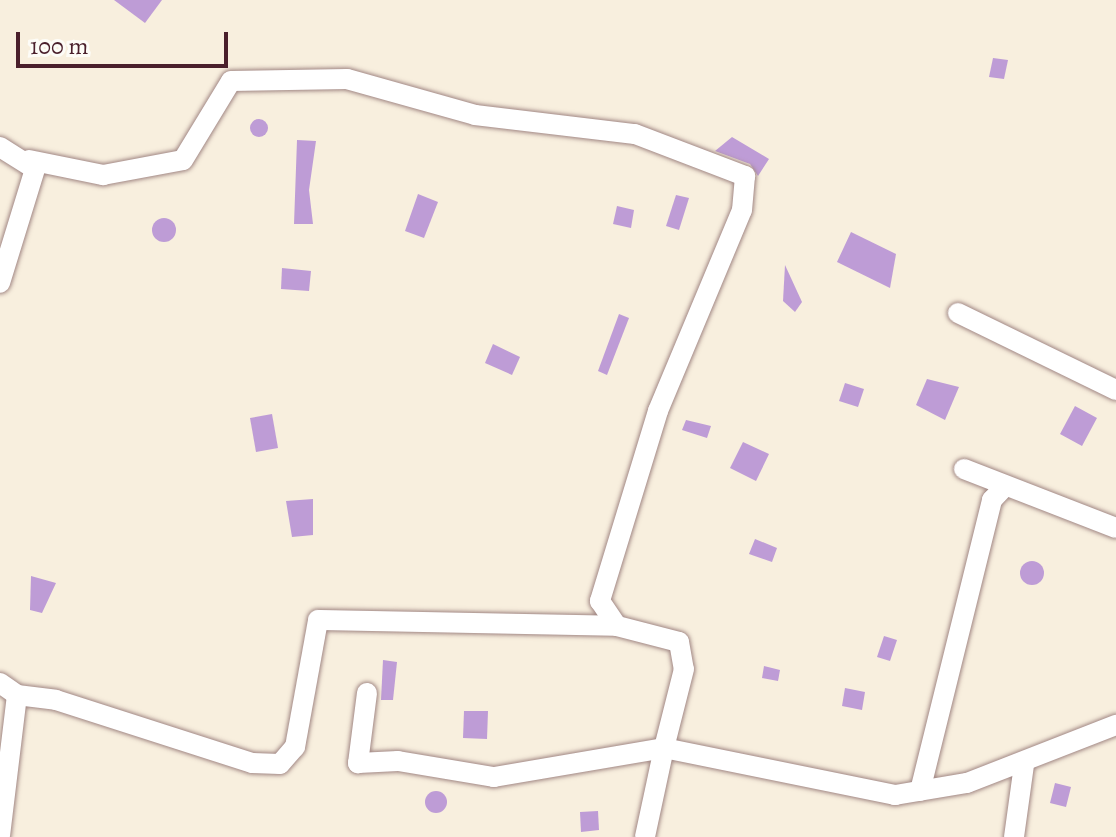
<!DOCTYPE html>
<html>
<head>
<meta charset="utf-8">
<style>
	body { margin:0 }
	#map { position:relative; width:1116px; height:837px; overflow:hidden; background:#f8efde; font-family:Alegreya,serif }
	div>[style] { position:absolute }
	.building>* { inset:0; background:#be9cd6 }
	.round { border-radius:50% }
	.roads { filter:drop-shadow(0 0 2px #a18784) drop-shadow(0 0 2px #a18784) }
	.minor>* { height:20px; margin:-10px; padding:0 10px; transform-origin:10px; border-radius:10px; background:#fff }
	span { translate:-50% -50%; white-space:nowrap; text-align:center; line-height:1.15; -webkit-text-stroke:7px #fdfcf7; paint-order:stroke }
	.scale { position:absolute; left:16px; top:32px; width:212px; height:36px; box-sizing:border-box; border:4px solid #4a1f2b; border-top:0; padding-left:10px; font-size:24px; line-height:28px; white-space:nowrap; color:#4a1f2b; -webkit-text-stroke:6px #fdfcf7; paint-order:stroke }
</style>
</head>
<body>
<div id="map">
	<div class="building">
		<div style="clip-path:polygon(114px 0,162px 0,145px 23px)"></div>
		<div style="clip-path:polygon(993px 58px,1008px 60px,1004px 79px,989px 77px)"></div>
		<div class="round" style="left:250px;top:119px;width:18px;height:18px"></div>
		<div style="clip-path:polygon(732px 137px,769px 159px,758px 176px,750px 164px,715px 151px)"></div>
		<div style="clip-path:polygon(297px 140px,316px 141px,309px 190px,313px 224px,294px 224px)"></div>
		<div style="clip-path:polygon(418px 194px,438px 202px,424px 238px,405px 231px)"></div>
		<div style="clip-path:polygon(676px 195px,689px 198px,679px 230px,666px 226px)"></div>
		<div style="clip-path:polygon(617px 206px,634px 210px,631px 228px,613px 224px)"></div>
		<div class="round" style="left:152px;top:218px;width:24px;height:24px"></div>
		<div style="clip-path:polygon(851px 232px,896px 254px,890px 288px,837px 262px)"></div>
		<div style="clip-path:polygon(785px 265px,802px 302px,795px 312px,783px 301px)"></div>
		<div style="clip-path:polygon(282px 268px,311px 271px,309px 291px,281px 289px)"></div>
		<div style="clip-path:polygon(619px 314px,629px 318px,607px 375px,598px 371px)"></div>
		<div style="clip-path:polygon(493px 344px,520px 357px,512px 375px,485px 363px)"></div>
		<div style="clip-path:polygon(927px 379px,959px 387px,945px 420px,916px 405px)"></div>
		<div style="clip-path:polygon(845px 383px,864px 389px,858px 407px,839px 401px)"></div>
		<div style="clip-path:polygon(1075px 406px,1097px 418px,1082px 446px,1060px 434px)"></div>
		<div style="clip-path:polygon(272px 414px,278px 448px,256px 452px,250px 418px)"></div>
		<div style="clip-path:polygon(686px 420px,711px 426px,707px 438px,682px 430px)"></div>
		<div style="clip-path:polygon(743px 442px,769px 454px,756px 481px,730px 468px)"></div>
		<div style="clip-path:polygon(313px 499px,313px 535px,292px 537px,286px 501px)"></div>
		<div style="clip-path:polygon(755px 539px,777px 548px,772px 562px,749px 554px)"></div>
		<div class="round" style="left:1020px;top:561px;width:24px;height:24px"></div>
		<div style="clip-path:polygon(31px 576px,56px 583px,42px 613px,30px 610px)"></div>
		<div style="clip-path:polygon(884px 636px,897px 640px,890px 661px,877px 657px)"></div>
		<div style="clip-path:polygon(383px 660px,397px 662px,393px 700px,381px 700px)"></div>
		<div style="clip-path:polygon(764px 666px,780px 670px,778px 681px,762px 678px)"></div>
		<div style="clip-path:polygon(845px 688px,865px 692px,862px 710px,842px 706px)"></div>
		<div style="clip-path:polygon(464px 711px,488px 711px,487px 739px,463px 738px)"></div>
		<div style="clip-path:polygon(1055px 783px,1071px 787px,1066px 807px,1050px 803px)"></div>
		<div class="round" style="left:425px;top:791px;width:22px;height:22px"></div>
		<div style="clip-path:polygon(598px 811px,599px 830px,581px 832px,580px 812px)"></div>
	</div>
	<div class="roads">
		<div class="minor">
			<div style="left:0;top:147px;width:41px;rotate:32.2deg"></div>
			<div style="left:35px;top:169px;width:119px;rotate:107.1deg"></div>
			<div style="left:29px;top:160px;width:76px;rotate:11.5deg"></div>
			<div style="left:103px;top:175px;width:81px;rotate:-10.6deg"></div>
			<div style="left:183px;top:160px;width:92px;rotate:-58.7deg"></div>
			<div style="left:231px;top:81px;width:116px;rotate:-1deg"></div>
			<div style="left:347px;top:79px;width:133px;rotate:15.7deg"></div>
			<div style="left:475px;top:115px;width:161px;rotate:6.8deg"></div>
			<div style="left:635px;top:134px;width:118px;rotate:20.9deg"></div>
			<div style="left:745px;top:176px;width:34px;rotate:95deg"></div>
			<div style="left:742px;top:210px;width:218px;rotate:112.7deg"></div>
			<div style="left:658px;top:411px;width:199px;rotate:107deg"></div>
			<div style="left:600px;top:601px;width:30px;rotate:56deg"></div>
			<div style="left:617px;top:626px;width:64px;rotate:14.5deg"></div>
			<div style="left:679px;top:642px;width:27px;rotate:80deg"></div>
			<div style="left:684px;top:669px;width:81px;rotate:104.2deg"></div>
			<div style="left:664px;top:748px;width:236px;rotate:11.5deg"></div>
			<div style="left:895px;top:795px;width:73px;rotate:-9.5deg"></div>
			<div style="left:967px;top:783px;width:160px;rotate:-21.3deg"></div>
			<div style="left:958px;top:313px;width:176px;rotate:26deg"></div>
			<div style="left:964px;top:469px;width:163px;rotate:21.2deg"></div>
			<div style="left:0;top:683px;width:21px;rotate:35deg"></div>
			<div style="left:17px;top:695px;width:141px;rotate:96.9deg"></div>
			<div style="left:367px;top:693px;width:71px;rotate:97.3deg"></div>
			<div style="left:358px;top:763px;width:40px;rotate:-2.9deg"></div>
			<div style="left:398px;top:761px;width:97px;rotate:9.5deg"></div>
			<div style="left:494px;top:777px;width:172px;rotate:-9.7deg"></div>
			<div style="left:664px;top:748px;width:91px;rotate:102.1deg"></div>
			<div style="left:17px;top:695px;width:39px;rotate:7deg"></div>
			<div style="left:56px;top:700px;width:206px;rotate:17.8deg"></div>
			<div style="left:252px;top:763px;width:28px;rotate:2deg"></div>
			<div style="left:280px;top:764px;width:23px;rotate:-49deg"></div>
			<div style="left:295px;top:747px;width:129px;rotate:-79.7deg"></div>
			<div style="left:318px;top:620px;width:299px;rotate:1.1deg"></div>
			<div style="left:920px;top:791px;width:300px;rotate:-76.1deg"></div>
			<div style="left:992px;top:500px;width:18px;rotate:-47deg"></div>
			<div style="left:1014px;top:837px;width:73px;rotate:-82.1deg"></div>
		</div>
	</div>
	<div class="scale">100 m</div>
</div>
</body>
</html>
